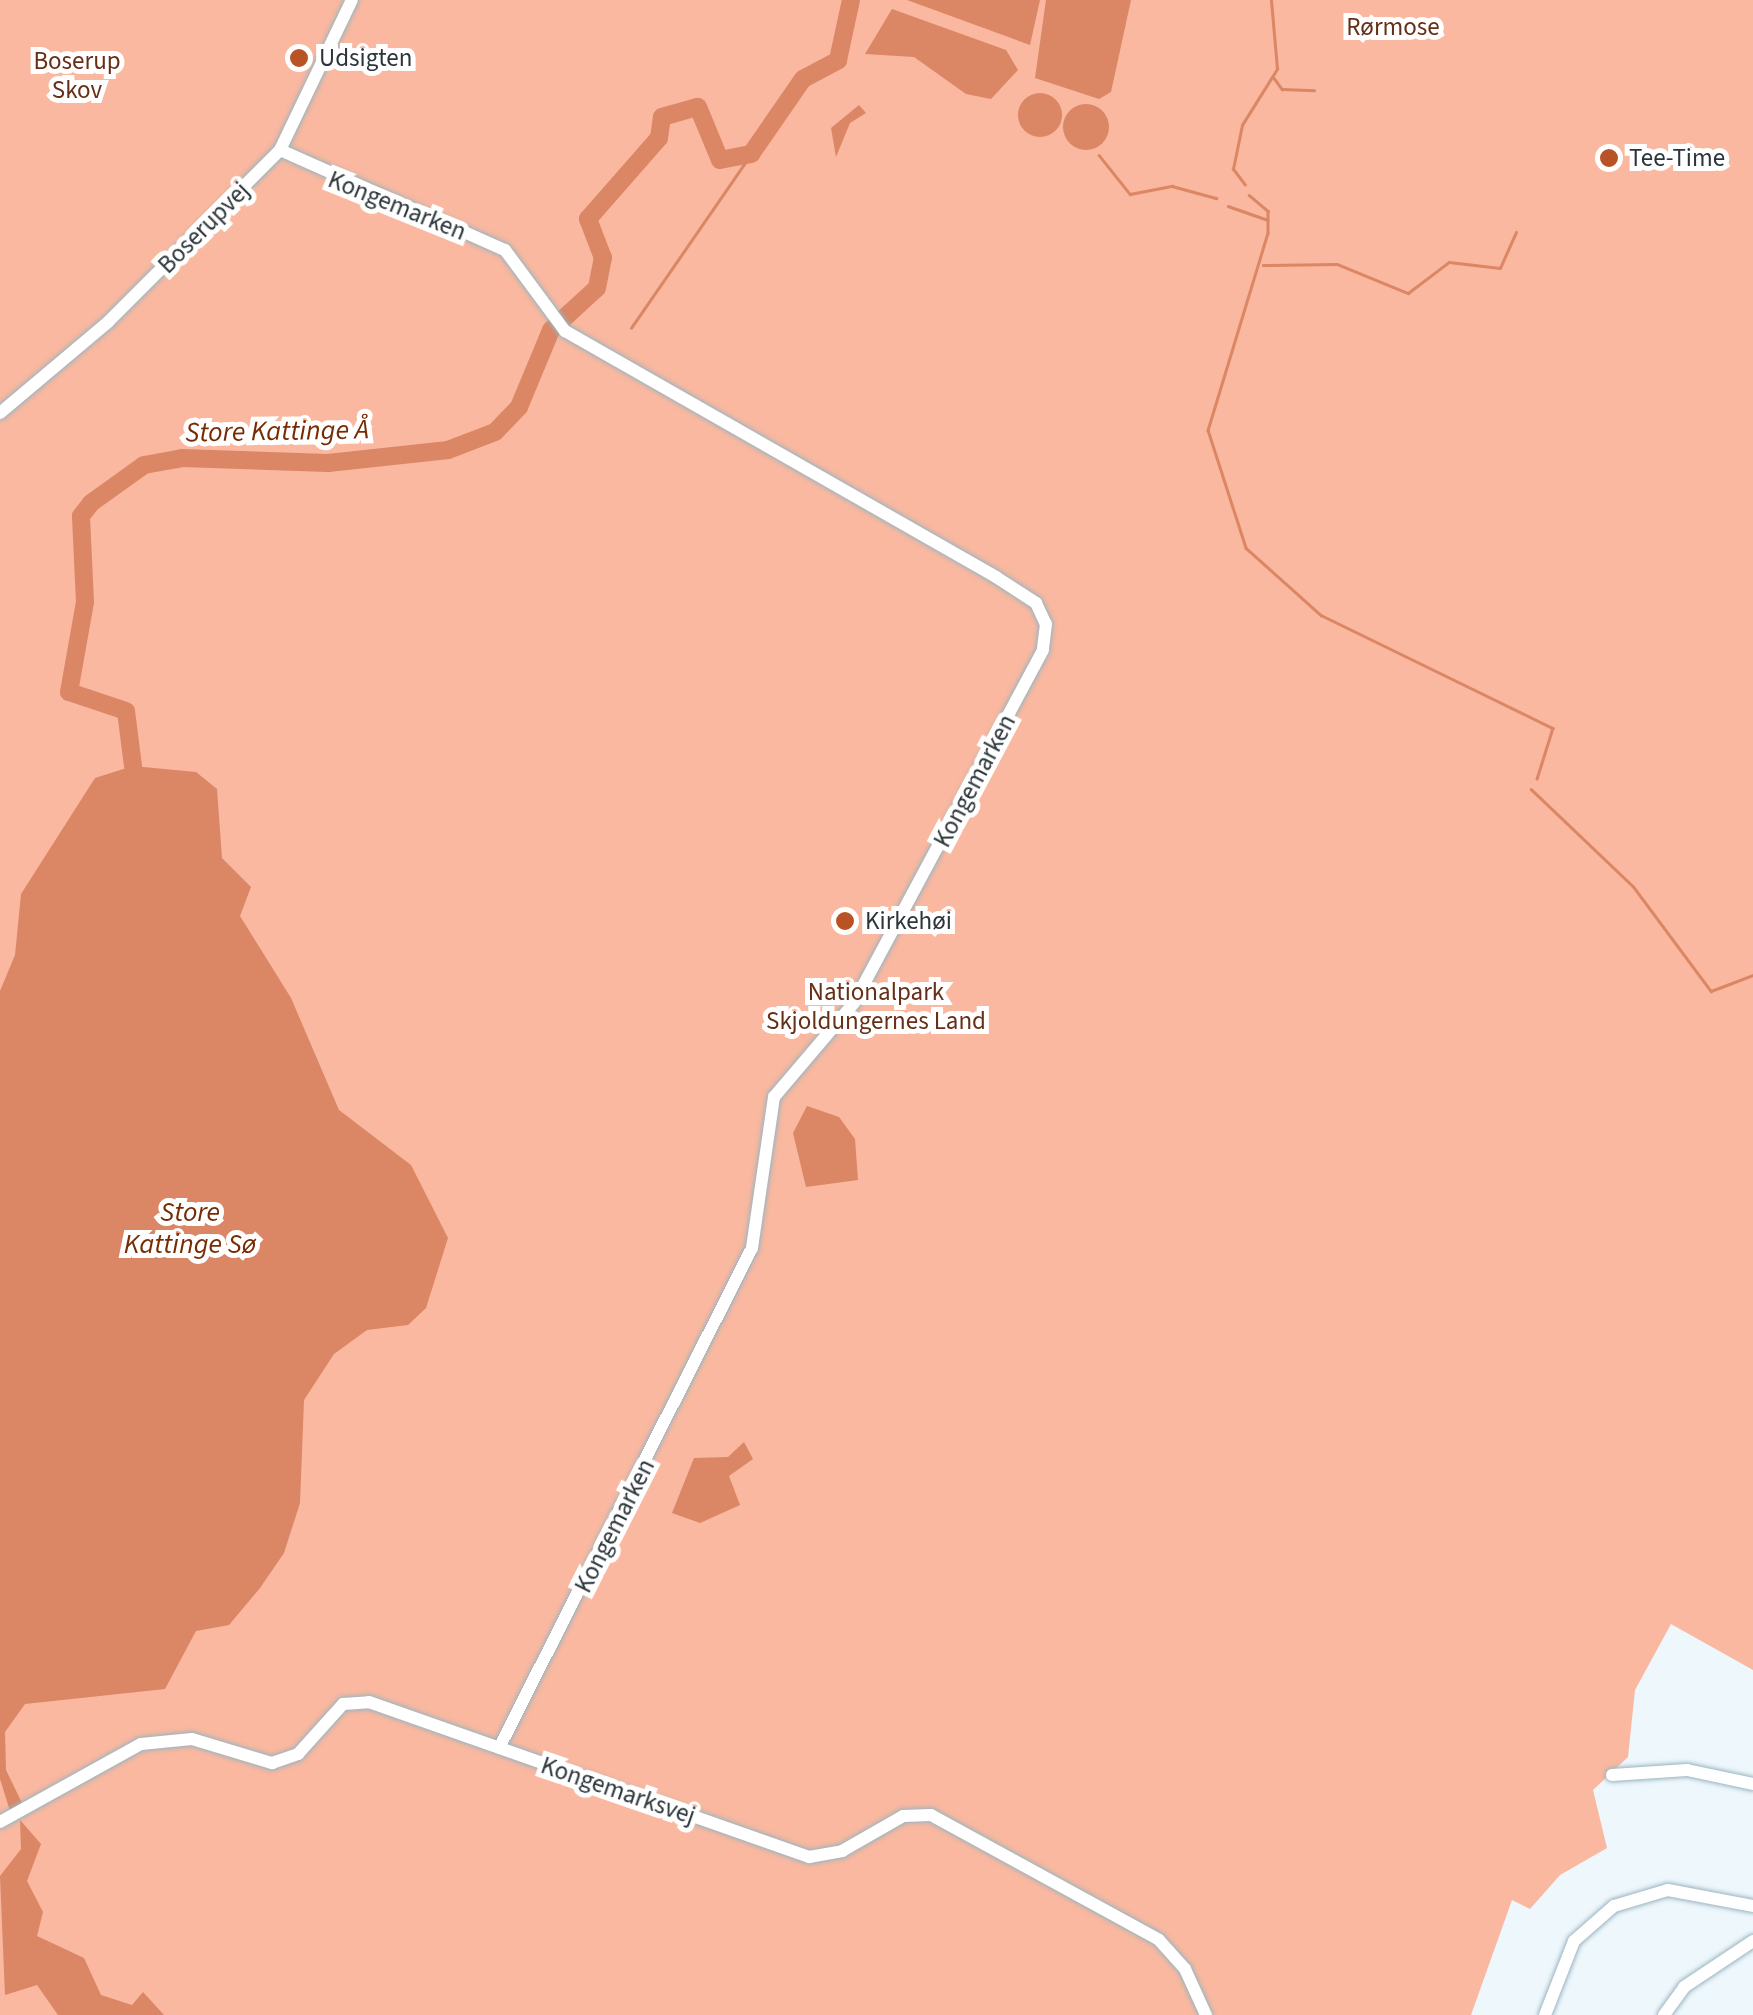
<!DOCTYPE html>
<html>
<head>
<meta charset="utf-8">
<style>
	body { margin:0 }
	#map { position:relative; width:1753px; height:2015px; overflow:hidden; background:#edf7fc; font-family:"Source Sans 3",sans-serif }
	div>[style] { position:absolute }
	.green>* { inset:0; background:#f9b89f }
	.water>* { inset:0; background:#db8664 }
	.round { border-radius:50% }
	.stream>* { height:2.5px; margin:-1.25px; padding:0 1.25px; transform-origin:1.25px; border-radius:1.25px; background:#db8664 }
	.river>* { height:18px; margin:-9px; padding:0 9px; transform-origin:9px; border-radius:9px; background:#db8664 }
	.roads { filter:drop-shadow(0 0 2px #9cb4c0) drop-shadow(0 0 2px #9cb4c0) }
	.minor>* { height:12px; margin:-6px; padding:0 6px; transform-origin:6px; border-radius:6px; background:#fff }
	.dots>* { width:28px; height:28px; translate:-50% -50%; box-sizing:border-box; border:5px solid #fff; border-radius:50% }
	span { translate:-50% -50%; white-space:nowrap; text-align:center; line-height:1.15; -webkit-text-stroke:10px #fff; paint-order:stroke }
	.park-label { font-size:25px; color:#662f17 }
	.poi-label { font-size:25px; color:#2b353a }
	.left { translate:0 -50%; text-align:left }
	.street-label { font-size:25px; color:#2b353a }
	.water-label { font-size:28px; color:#772b03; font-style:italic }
</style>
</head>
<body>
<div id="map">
	<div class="green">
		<div style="clip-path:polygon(0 0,1753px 0,1753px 1670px,1671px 1624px,1635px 1690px,1628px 1757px,1593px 1790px,1607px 1848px,1560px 1875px,1530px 1909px,1512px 1900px,1471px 2015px,0 2015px)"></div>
	</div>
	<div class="water">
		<div style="clip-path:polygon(907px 0,1040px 0,1030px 45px)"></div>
		<div style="clip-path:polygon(1046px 0,1131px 0,1111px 92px,1099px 99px,1035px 78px)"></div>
		<div style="clip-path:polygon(892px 9px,1006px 50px,1018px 70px,991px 99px,966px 94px,914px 57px,865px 54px)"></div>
		<div class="round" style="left:1018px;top:93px;width:44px;height:44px"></div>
		<div class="round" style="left:1063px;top:104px;width:46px;height:46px"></div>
		<div style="clip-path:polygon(859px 105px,866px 113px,850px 123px,836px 157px,831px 128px)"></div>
		<div style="clip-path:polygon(133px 766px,196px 772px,217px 789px,222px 858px,251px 887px,240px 916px,291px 998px,339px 1110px,411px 1165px,448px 1238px,426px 1308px,408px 1325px,367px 1330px,334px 1354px,304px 1400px,300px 1503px,284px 1553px,260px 1588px,229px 1625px,196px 1631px,165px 1689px,25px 1704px,5px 1732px,6px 1770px,22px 1803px,10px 1811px,0 1779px,0 991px,15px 955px,21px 894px,95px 778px)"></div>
		<div style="clip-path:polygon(807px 1106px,839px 1117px,855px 1139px,858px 1180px,806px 1187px,793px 1133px)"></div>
		<div style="clip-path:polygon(744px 1442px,753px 1459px,729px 1476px,740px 1505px,700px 1523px,672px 1513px,694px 1458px,728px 1457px)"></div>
		<div style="clip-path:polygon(20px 1820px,41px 1844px,27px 1881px,43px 1912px,37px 1936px,84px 1958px,101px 1995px,132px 2005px,143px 1992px,164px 2015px,58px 2015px,37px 1985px,5px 1995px,0 1876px,21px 1849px)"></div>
	</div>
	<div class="stream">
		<div style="left:1274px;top:78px;width:14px;rotate:54deg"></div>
		<div style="left:1282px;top:89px;width:32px;rotate:2deg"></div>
		<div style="left:1099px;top:155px;width:50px;rotate:51.5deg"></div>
		<div style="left:1130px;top:194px;width:43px;rotate:-10.8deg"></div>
		<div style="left:1172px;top:186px;width:46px;rotate:15.3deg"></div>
		<div style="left:1245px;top:185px;width:20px;rotate:-127deg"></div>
		<div style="left:1233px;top:169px;width:45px;rotate:-78.4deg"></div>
		<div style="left:1242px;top:125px;width:66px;rotate:-58deg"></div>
		<div style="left:1277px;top:69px;width:69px;rotate:-95deg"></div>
		<div style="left:1249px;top:195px;width:25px;rotate:40deg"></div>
		<div style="left:1268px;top:211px;width:22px;rotate:90deg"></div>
		<div style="left:1268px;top:233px;width:206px;rotate:106.9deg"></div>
		<div style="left:1208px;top:430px;width:124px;rotate:72.1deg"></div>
		<div style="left:1246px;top:548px;width:101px;rotate:41.8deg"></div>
		<div style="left:1321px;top:615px;width:258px;rotate:26deg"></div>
		<div style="left:1553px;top:728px;width:53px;rotate:107.4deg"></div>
		<div style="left:1228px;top:206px;width:42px;rotate:19.3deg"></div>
		<div style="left:1263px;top:265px;width:74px;rotate:-0.8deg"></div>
		<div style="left:1337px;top:264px;width:77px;rotate:22.2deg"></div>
		<div style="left:1408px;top:293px;width:51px;rotate:-37.1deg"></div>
		<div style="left:1449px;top:262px;width:51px;rotate:6.7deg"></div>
		<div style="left:1500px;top:268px;width:39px;rotate:-66deg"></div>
		<div style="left:631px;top:328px;width:211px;rotate:-55.4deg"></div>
		<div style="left:1531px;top:789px;width:141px;rotate:43.6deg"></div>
		<div style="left:1633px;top:886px;width:131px;rotate:53.4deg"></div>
		<div style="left:1711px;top:991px;width:45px;rotate:-20.9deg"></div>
	</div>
	<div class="river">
		<div style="left:133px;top:766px;width:55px;rotate:-97.3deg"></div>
		<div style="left:126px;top:711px;width:60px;rotate:-161.6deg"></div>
		<div style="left:69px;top:692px;width:91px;rotate:-79.9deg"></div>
		<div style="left:85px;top:602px;width:86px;rotate:-92.7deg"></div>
		<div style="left:81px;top:516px;width:16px;rotate:-52deg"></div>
		<div style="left:91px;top:503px;width:65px;rotate:-35.6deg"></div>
		<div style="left:144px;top:465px;width:39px;rotate:-10deg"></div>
		<div style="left:182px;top:458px;width:146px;rotate:2deg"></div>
		<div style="left:328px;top:463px;width:121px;rotate:-6.2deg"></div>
		<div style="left:448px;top:450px;width:50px;rotate:-21deg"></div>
		<div style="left:495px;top:432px;width:35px;rotate:-46deg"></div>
		<div style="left:519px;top:407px;width:83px;rotate:-67.4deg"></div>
		<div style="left:551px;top:330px;width:62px;rotate:-42.4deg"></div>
		<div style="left:597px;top:288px;width:31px;rotate:-79deg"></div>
		<div style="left:603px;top:258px;width:42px;rotate:-111deg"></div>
		<div style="left:588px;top:219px;width:108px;rotate:-48.8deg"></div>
		<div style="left:659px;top:138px;width:21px;rotate:-82deg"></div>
		<div style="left:662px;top:117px;width:37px;rotate:-16deg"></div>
		<div style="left:698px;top:107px;width:57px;rotate:67.5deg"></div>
		<div style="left:720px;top:160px;width:32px;rotate:-11deg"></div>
		<div style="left:751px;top:154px;width:91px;rotate:-55.3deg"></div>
		<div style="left:803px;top:79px;width:40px;rotate:-28deg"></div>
		<div style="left:838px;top:60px;width:61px;rotate:-77.8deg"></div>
	</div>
	<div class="roads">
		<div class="minor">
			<div style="left:280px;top:150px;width:246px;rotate:24deg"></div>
			<div style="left:505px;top:250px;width:101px;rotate:53.5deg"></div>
			<div style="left:565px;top:331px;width:496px;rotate:29.7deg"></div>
			<div style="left:996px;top:577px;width:48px;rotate:33deg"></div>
			<div style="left:1036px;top:603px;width:23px;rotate:65deg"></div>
			<div style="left:1046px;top:624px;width:26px;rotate:97deg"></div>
			<div style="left:1043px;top:650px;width:400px;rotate:118.2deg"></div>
			<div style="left:854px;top:1003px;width:123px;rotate:130.4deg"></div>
			<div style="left:774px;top:1097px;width:153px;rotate:98.3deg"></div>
			<div style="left:752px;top:1248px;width:560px;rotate:116.84deg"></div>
			<div style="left:0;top:413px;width:141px;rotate:-40.1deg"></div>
			<div style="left:108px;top:322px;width:243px;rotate:-45deg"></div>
			<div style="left:280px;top:150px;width:166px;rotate:-64.4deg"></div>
			<div style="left:1612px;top:1775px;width:75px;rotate:-3.8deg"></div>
			<div style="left:1687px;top:1770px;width:67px;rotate:12deg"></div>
			<div style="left:0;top:1822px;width:161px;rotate:-29deg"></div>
			<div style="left:141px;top:1744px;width:51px;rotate:-5.6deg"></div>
			<div style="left:192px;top:1739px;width:84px;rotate:16.7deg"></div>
			<div style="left:272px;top:1763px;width:28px;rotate:-19deg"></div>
			<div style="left:298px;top:1754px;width:67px;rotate:-48deg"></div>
			<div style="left:343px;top:1704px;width:26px;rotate:-4deg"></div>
			<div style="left:369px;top:1702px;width:467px;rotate:19.4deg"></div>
			<div style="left:809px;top:1857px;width:34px;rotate:-10deg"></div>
			<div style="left:842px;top:1851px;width:70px;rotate:-29.8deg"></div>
			<div style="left:903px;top:1816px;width:28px;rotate:-2deg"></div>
			<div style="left:931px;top:1815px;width:260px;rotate:28.7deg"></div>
			<div style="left:1159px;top:1940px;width:39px;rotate:48deg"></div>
			<div style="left:1185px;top:1969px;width:51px;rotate:65.5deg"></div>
			<div style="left:1545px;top:2015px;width:79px;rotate:-68.6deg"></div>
			<div style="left:1574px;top:1941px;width:53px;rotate:-41.2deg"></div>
			<div style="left:1614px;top:1906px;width:56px;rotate:-16.5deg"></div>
			<div style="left:1668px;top:1890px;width:86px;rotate:10.7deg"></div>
			<div style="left:1664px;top:2015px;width:34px;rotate:-54deg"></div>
			<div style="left:1684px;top:1987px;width:83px;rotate:-33.7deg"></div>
		</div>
	</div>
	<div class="dots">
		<div style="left:299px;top:58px;background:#b95325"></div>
		<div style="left:1609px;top:158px;background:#b95325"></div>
		<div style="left:845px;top:921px;background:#b95325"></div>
	</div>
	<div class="park-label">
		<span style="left:1393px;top:27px">Rørmose</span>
		<span style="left:77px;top:76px">Boserup<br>Skov</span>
		<span style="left:876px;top:1007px">Nationalpark<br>Skjoldungernes Land</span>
	</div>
	<div class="poi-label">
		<span class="left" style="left:319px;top:58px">Udsigten</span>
		<span class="left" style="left:1629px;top:158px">Tee-Time</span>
		<span class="left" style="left:865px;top:921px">Kirkehøi</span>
	</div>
	<div class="street-label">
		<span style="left:397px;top:206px;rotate:22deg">Kongemarken</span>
		<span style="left:204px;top:228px;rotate:-45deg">Boserupvej</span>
		<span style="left:975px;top:781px;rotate:-62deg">Kongemarken</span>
		<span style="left:615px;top:1526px;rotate:-63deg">Kongemarken</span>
		<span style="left:618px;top:1791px;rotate:19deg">Kongemarksvej</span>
	</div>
	<div class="water-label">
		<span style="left:277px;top:431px;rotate:-1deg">Store Kattinge Å</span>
		<span style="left:190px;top:1228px">Store<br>Kattinge Sø</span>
	</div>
</div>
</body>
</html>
